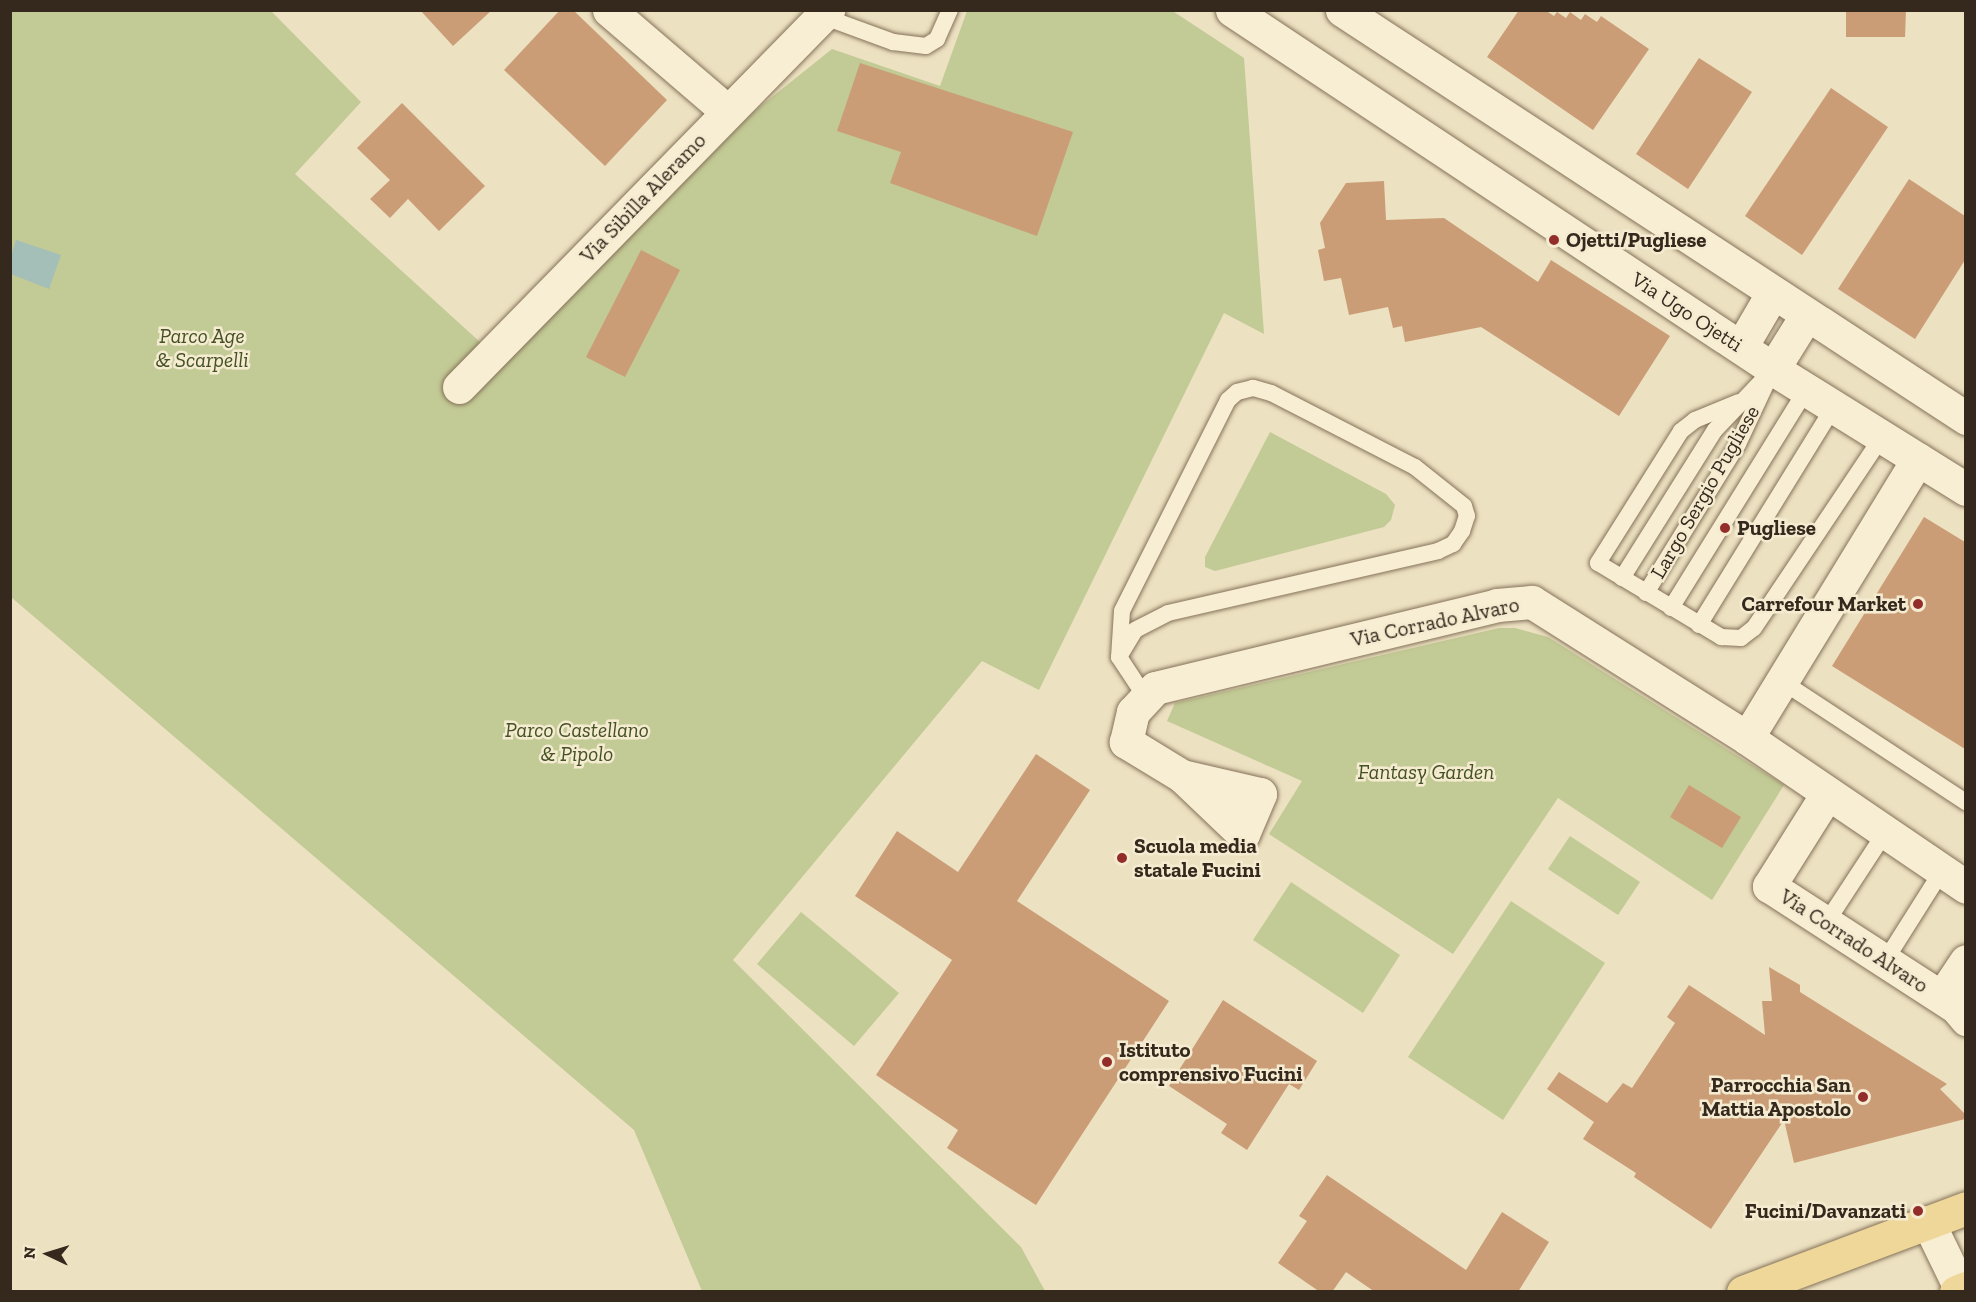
<!DOCTYPE html>
<html>
<head>
<meta charset="utf-8">
<style>
	body { margin:0 }
	#map { position:relative; width:1976px; height:1302px; overflow:hidden; background:#ece1c1; font-family:"Zilla Slab",serif }
	div>[style] { position:absolute }
	.green>* { inset:0; background:#c2ca95 }
	.water>* { inset:0; background:#a3bfb8 }
	.building>* { inset:0; background:#ca9d77 }
	.roads { filter:drop-shadow(0 0 2px #857259) drop-shadow(0 0 2px #857259) }
	.service>* { height:16px; margin:-8px; padding:0 8px; transform-origin:8px; border-radius:8px; background:#f8eed3 }
	.minor>* { height:33px; margin:-16.5px; padding:0 16.5px; transform-origin:16.5px; border-radius:16.5px; background:#f8eed3 }
	.secondary>* { height:33px; margin:-16.5px; padding:0 16.5px; transform-origin:16.5px; border-radius:16.5px; background:#f8eed3 }
	.primary>* { height:33px; margin:-16.5px; padding:0 16.5px; transform-origin:16.5px; border-radius:16.5px; background:#efd799 }
	.dots>* { width:16px; height:16px; translate:-50% -50%; box-sizing:border-box; border:3px solid #f4ebd0; border-radius:50% }
	span { translate:-50% -50%; white-space:nowrap; text-align:center; line-height:1.15; -webkit-text-stroke:5px #f4ebd0; paint-order:stroke }
	.street-label { font-size:21px; color:#35291d }
	.poi-label { font-size:21px; color:#35291d; font-weight:700 }
	.left { translate:0 -50%; text-align:left }
	.right { translate:-100% -50%; text-align:right }
	.park-label { font-size:21px; color:#445124; font-style:italic }
	.frame { position:absolute; inset:0; border:12px solid #35291d; pointer-events:none }
	.north { position:absolute; left:18px; top:1224px; width:60px; height:60px; -webkit-text-stroke:4px #f4ebd0; paint-order:stroke; rotate:274deg; font-size:16px; font-weight:700; line-height:24px; text-align:center; color:#35291d }
	.north::after { content:''; display:block; margin:auto; width:21px; height:27px; background:#35291d; clip-path:polygon(50% 0,100% 100%,50% 72%,0 100%) }
</style>
</head>
<body>
<div id="map">
	<div class="green">
		<div style="clip-path:polygon(1171px 10px,1244px 58px,1264px 334px,1224px 313px,1039px 690px,982px 661px,733px 960px,1021px 1247px,1045px 1291px,702px 1291px,634px 1130px,11px 597px,11px 11px,271px 11px,361px 102px,295px 174px,480px 342px,474px 396px,752px 113px,832px 49px,940px 86px,967px 11px)"></div>
		<div style="clip-path:polygon(1270px 432px,1386px 494px,1395px 505px,1391px 520px,1384px 527px,1215px 571px,1205px 567px,1205px 557px)"></div>
		<div style="clip-path:polygon(1499px 628px,1515px 628px,1548px 637px,1784px 785px,1712px 900px,1558px 798px,1453px 954px,1269px 834px,1302px 781px,1167px 721px,1175px 703px)"></div>
		<div style="clip-path:polygon(1570px 836px,1640px 882px,1618px 915px,1548px 869px)"></div>
		<div style="clip-path:polygon(1291px 882px,1400px 955px,1363px 1013px,1253px 940px)"></div>
		<div style="clip-path:polygon(1511px 901px,1605px 963px,1503px 1120px,1408px 1057px)"></div>
		<div style="clip-path:polygon(801px 912px,899px 993px,854px 1046px,757px 964px)"></div>
	</div>
	<div class="water">
		<div style="clip-path:polygon(16px 240px,61px 255px,49px 289px,11px 274px,11px 256px)"></div>
	</div>
	<div class="building">
		<div style="clip-path:polygon(420px 10px,492px 10px,453px 46px)"></div>
		<div style="clip-path:polygon(560px 10px,573px 10px,667px 100px,605px 166px,504px 70px)"></div>
		<div style="clip-path:polygon(1519px 10px,1545px 10px,1554px 16px,1557px 12px,1566px 18px,1570px 12px,1581px 20px,1585px 14px,1597px 22px,1601px 16px,1649px 49px,1593px 130px,1487px 57px)"></div>
		<div style="clip-path:polygon(1846px 10px,1906px 10px,1905px 37px,1846px 37px)"></div>
		<div style="clip-path:polygon(1699px 58px,1752px 92px,1688px 189px,1636px 154px)"></div>
		<div style="clip-path:polygon(860px 63px,1073px 132px,1037px 236px,890px 183px,901px 152px,837px 131px)"></div>
		<div style="clip-path:polygon(1831px 88px,1888px 127px,1802px 255px,1745px 216px)"></div>
		<div style="clip-path:polygon(402px 103px,485px 186px,439px 231px,408px 199px,390px 218px,370px 199px,390px 180px,357px 148px)"></div>
		<div style="clip-path:polygon(1909px 179px,1965px 216px,1965px 260px,1915px 339px,1838px 289px)"></div>
		<div style="clip-path:polygon(1384px 181px,1386px 220px,1444px 218px,1538px 282px,1551px 260px,1670px 336px,1619px 416px,1481px 327px,1405px 342px,1402px 326px,1393px 328px,1388px 307px,1349px 315px,1341px 278px,1324px 281px,1318px 250px,1325px 248px,1320px 223px,1346px 183px)"></div>
		<div style="clip-path:polygon(641px 250px,680px 270px,625px 377px,586px 357px)"></div>
		<div style="clip-path:polygon(1924px 517px,1965px 542px,1965px 749px,1832px 666px)"></div>
		<div style="clip-path:polygon(1036px 754px,1090px 790px,1017px 901px,1169px 1001px,1036px 1205px,947px 1148px,958px 1130px,876px 1075px,952px 960px,855px 896px,897px 831px,958px 872px)"></div>
		<div style="clip-path:polygon(1689px 785px,1741px 817px,1722px 848px,1670px 817px)"></div>
		<div style="clip-path:polygon(1769px 967px,1800px 985px,1800px 992px,1947px 1084px,1940px 1089px,1965px 1114px,1965px 1119px,1794px 1163px,1784px 1120px,1711px 1229px,1634px 1177px,1636px 1173px,1583px 1139px,1594px 1122px,1547px 1089px,1559px 1072px,1607px 1103px,1623px 1083px,1632px 1088px,1675px 1023px,1667px 1017px,1689px 985px,1765px 1035px,1762px 1001px,1772px 1001px)"></div>
		<div style="clip-path:polygon(1223px 1000px,1317px 1061px,1299px 1090px,1289px 1084px,1247px 1150px,1221px 1133px,1227px 1124px,1169px 1086px)"></div>
		<div style="clip-path:polygon(1327px 1175px,1466px 1270px,1502px 1212px,1549px 1242px,1518px 1292px,1375px 1292px,1346px 1272px,1332px 1292px,1320px 1292px,1278px 1263px,1307px 1221px,1299px 1216px)"></div>
	</div>
	<div class="roads">
		<div class="service">
			<div style="left:822px;top:16px;width:76px;rotate:20.1deg"></div>
			<div style="left:893px;top:42px;width:33px;rotate:7deg"></div>
			<div style="left:926px;top:46px;width:13px;rotate:-32deg"></div>
			<div style="left:937px;top:39px;width:32px;rotate:-66deg"></div>
			<div style="left:1739px;top:402px;width:48px;rotate:157.8deg"></div>
			<div style="left:1695px;top:420px;width:18px;rotate:142deg"></div>
			<div style="left:1681px;top:431px;width:156px;rotate:122.2deg"></div>
			<div style="left:1598px;top:563px;width:144px;rotate:31deg"></div>
			<div style="left:1721px;top:637px;width:20px;rotate:3deg"></div>
			<div style="left:1741px;top:638px;width:16px;rotate:-38deg"></div>
			<div style="left:1754px;top:628px;width:230px;rotate:-56.2deg"></div>
			<div style="left:1622px;top:578px;width:175px;rotate:-57.9deg"></div>
			<div style="left:1715px;top:430px;width:84px;rotate:-46.4deg"></div>
			<div style="left:1646px;top:593px;width:175px;rotate:-58.3deg"></div>
			<div style="left:1738px;top:444px;width:71px;rotate:-64.9deg"></div>
			<div style="left:1671px;top:608px;width:258px;rotate:-58.2deg"></div>
			<div style="left:1699px;top:625px;width:257px;rotate:-58.3deg"></div>
			<div style="left:1119px;top:657px;width:31px;rotate:-59deg"></div>
			<div style="left:1135px;top:630px;width:37px;rotate:-27deg"></div>
			<div style="left:1168px;top:613px;width:277px;rotate:-12.9deg"></div>
			<div style="left:1438px;top:551px;width:17px;rotate:-25deg"></div>
			<div style="left:1453px;top:544px;width:16px;rotate:-55deg"></div>
			<div style="left:1462px;top:531px;width:16px;rotate:-72deg"></div>
			<div style="left:1467px;top:516px;width:10px;rotate:-107deg"></div>
			<div style="left:1464px;top:506px;width:63px;rotate:-141.5deg"></div>
			<div style="left:1415px;top:467px;width:162px;rotate:-152.8deg"></div>
			<div style="left:1271px;top:393px;width:19px;rotate:-164deg"></div>
			<div style="left:1253px;top:388px;width:16px;rotate:166deg"></div>
			<div style="left:1237px;top:392px;width:12px;rotate:138deg"></div>
			<div style="left:1228px;top:400px;width:236px;rotate:116.7deg"></div>
			<div style="left:1122px;top:611px;width:46px;rotate:93.7deg"></div>
			<div style="left:1119px;top:657px;width:49px;rotate:56.6deg"></div>
			<div style="left:1783px;top:682px;width:219px;rotate:33.3deg"></div>
			<div style="left:1826px;top:923px;width:108px;rotate:-56.8deg"></div>
			<div style="left:1885px;top:961px;width:107px;rotate:-57.7deg"></div>
		</div>
		<div class="minor">
			<div style="left:609px;top:10px;width:155px;rotate:40.6deg"></div>
			<div style="left:1741px;top:347px;width:61px;rotate:-59.7deg"></div>
			<div style="left:1773px;top:369px;width:62px;rotate:-58.1deg"></div>
			<div style="left:459px;top:387px;width:528px;rotate:-45.61deg"></div>
			<div style="left:1747px;top:738px;width:327px;rotate:-58.5deg"></div>
			<div style="left:1182px;top:776px;width:80px;rotate:13deg"></div>
			<div style="left:1260px;top:794px;width:43px;rotate:113deg"></div>
			<div style="left:1243px;top:834px;width:84px;rotate:-136.4deg"></div>
			<div style="left:1182px;top:776px;width:66px;rotate:-148.7deg"></div>
			<div style="left:1126px;top:742px;width:31px;rotate:-77deg"></div>
			<div style="left:1133px;top:712px;width:33px;rotate:-47deg"></div>
			<div style="left:1155px;top:688px;width:352px;rotate:-13.6deg"></div>
			<div style="left:1497px;top:605px;width:35px;rotate:-5deg"></div>
			<div style="left:1532px;top:602px;width:254px;rotate:32.3deg"></div>
			<div style="left:1747px;top:738px;width:265px;rotate:34.2deg"></div>
			<div style="left:1827px;top:794px;width:109px;rotate:122.2deg"></div>
			<div style="left:1769px;top:886px;width:223px;rotate:32.9deg"></div>
			<div style="left:1956px;top:1007px;width:16px;rotate:50deg"></div>
			<div style="left:1942px;top:997px;width:43px;rotate:-56.3deg"></div>
			<div style="left:1928px;top:1222px;width:78px;rotate:64.1deg"></div>
		</div>
		<div class="secondary">
			<div style="left:1232px;top:10px;width:649px;rotate:33.57deg"></div>
			<div style="left:1773px;top:369px;width:227px;rotate:31.9deg"></div>
			<div style="left:1342px;top:10px;width:746px;rotate:33.18deg"></div>
		</div>
		<div class="primary">
			<div style="left:1743px;top:1292px;width:238px;rotate:-20.6deg"></div>
			<div style="left:1956px;top:1292px;width:11px;rotate:-22deg"></div>
		</div>
	</div>
	<div class="dots">
		<div style="left:1554px;top:240px;background:#922d2a"></div>
		<div style="left:1725px;top:528px;background:#922d2a"></div>
		<div style="left:1918px;top:604px;background:#922d2a"></div>
		<div style="left:1122px;top:858px;background:#922d2a"></div>
		<div style="left:1107px;top:1062px;background:#922d2a"></div>
		<div style="left:1863px;top:1097px;background:#922d2a"></div>
		<div style="left:1918px;top:1211px;background:#922d2a"></div>
	</div>
	<div class="street-label">
		<span style="left:643px;top:198px;rotate:-46deg">Via Sibilla Aleramo</span>
		<span style="left:1687px;top:312px;rotate:33deg">Via Ugo Ojetti</span>
		<span style="left:1705px;top:492px;rotate:-60deg">Largo Sergio Pugliese</span>
		<span style="left:1435px;top:622px;rotate:-12deg">Via Corrado Alvaro</span>
		<span style="left:1854px;top:941px;rotate:33deg">Via Corrado Alvaro</span>
	</div>
	<div class="poi-label">
		<span class="left" style="left:1566px;top:240px">Ojetti/Pugliese</span>
		<span class="left" style="left:1737px;top:528px">Pugliese</span>
		<span class="right" style="left:1906px;top:604px">Carrefour Market</span>
		<span class="left" style="left:1134px;top:858px">Scuola media<br>statale Fucini</span>
		<span class="left" style="left:1119px;top:1062px">Istituto<br>comprensivo Fucini</span>
		<span class="right" style="left:1851px;top:1097px">Parrocchia San<br>Mattia Apostolo</span>
		<span class="right" style="left:1906px;top:1211px">Fucini/Davanzati</span>
	</div>
	<div class="park-label">
		<span style="left:202px;top:348px">Parco Age<br>&amp; Scarpelli</span>
		<span style="left:577px;top:742px">Parco Castellano<br>&amp; Pipolo</span>
		<span style="left:1426px;top:772px">Fantasy Garden</span>
	</div>
	<div class="frame"></div>
	<div class="north">N</div>
</div>
</body>
</html>
